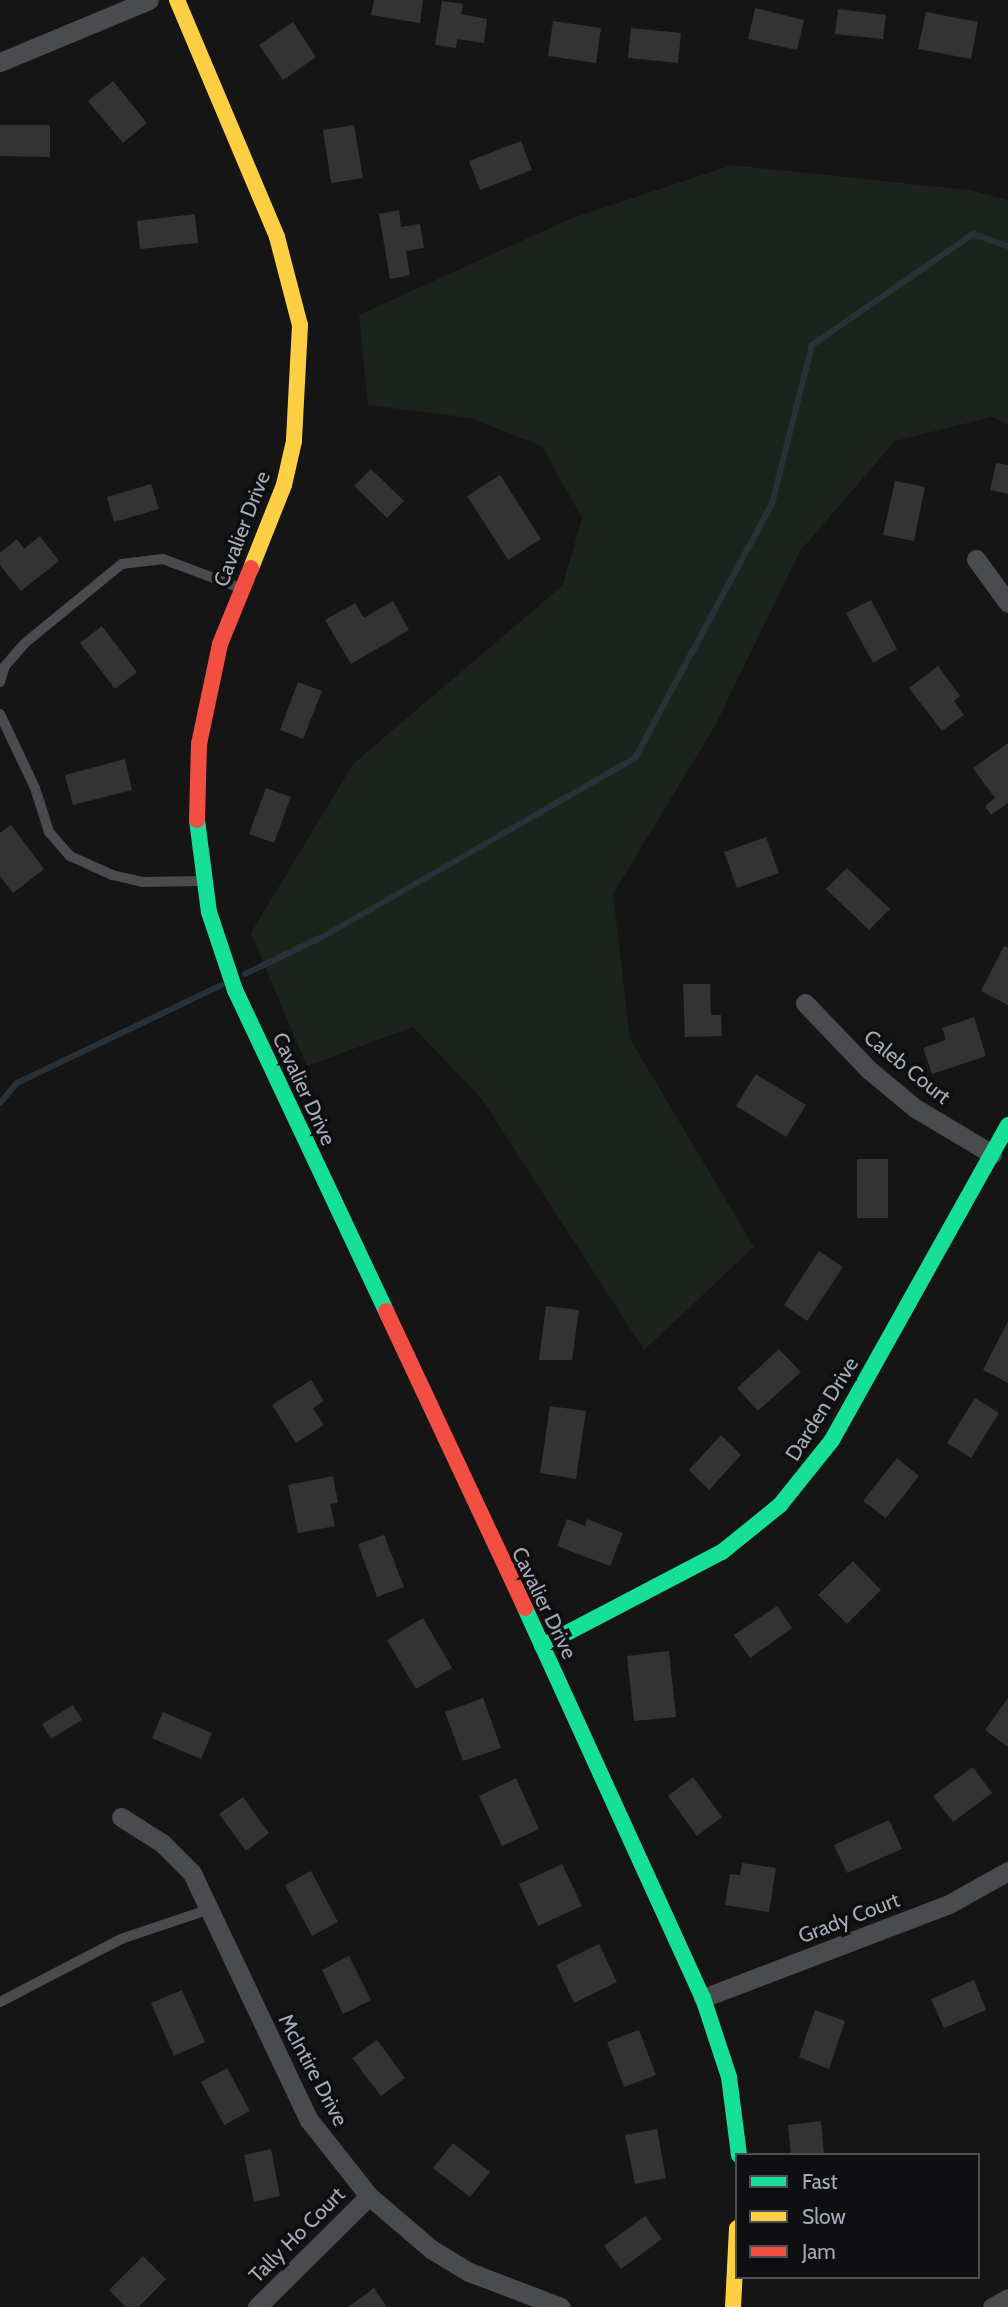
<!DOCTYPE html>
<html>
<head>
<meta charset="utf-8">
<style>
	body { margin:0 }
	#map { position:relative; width:1008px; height:2307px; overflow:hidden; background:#151515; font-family:Cabin,sans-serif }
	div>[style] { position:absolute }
	.green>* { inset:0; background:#1b231c }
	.stream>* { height:6px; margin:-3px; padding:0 3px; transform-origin:3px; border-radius:3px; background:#283138 }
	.building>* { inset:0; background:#333334 }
	.lane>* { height:10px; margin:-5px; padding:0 5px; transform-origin:5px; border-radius:5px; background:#494b4e }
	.street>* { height:19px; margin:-9.5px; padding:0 9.5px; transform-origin:9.5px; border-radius:9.5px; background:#494b4e }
	.fast>* { height:16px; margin:-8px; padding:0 8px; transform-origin:8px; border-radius:8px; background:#16e098 }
	.slow>* { height:16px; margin:-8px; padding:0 8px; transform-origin:8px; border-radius:8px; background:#ffcf43 }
	.jam>* { height:16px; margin:-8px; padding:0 8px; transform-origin:8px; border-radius:8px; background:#f24e42 }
	span { translate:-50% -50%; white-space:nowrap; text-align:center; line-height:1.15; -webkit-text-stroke:7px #0f0f11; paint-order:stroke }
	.street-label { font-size:21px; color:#a5acb7 }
	.legend { position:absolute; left:735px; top:2153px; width:245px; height:126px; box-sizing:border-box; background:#0f0f11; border:2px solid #4b4e53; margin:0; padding:9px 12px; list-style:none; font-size:21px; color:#a5acb7 }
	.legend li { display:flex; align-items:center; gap:14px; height:35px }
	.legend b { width:35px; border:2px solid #4b4e53 }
</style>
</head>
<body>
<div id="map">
	<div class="green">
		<div style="clip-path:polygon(732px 165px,969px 190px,1008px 200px,1008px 424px,992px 417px,895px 441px,800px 551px,715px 726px,613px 894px,630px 1039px,754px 1247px,644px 1350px,482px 1099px,413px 1027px,307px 1066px,251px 933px,353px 764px,563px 585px,582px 518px,542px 446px,471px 418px,368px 405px,359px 315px,572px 218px)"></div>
	</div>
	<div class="stream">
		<div style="left:245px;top:974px;width:90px;rotate:-25.7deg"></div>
		<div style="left:326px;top:935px;width:356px;rotate:-29.8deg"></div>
		<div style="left:635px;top:758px;width:289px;rotate:-61.7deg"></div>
		<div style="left:772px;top:504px;width:164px;rotate:-75.9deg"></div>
		<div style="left:812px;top:345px;width:196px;rotate:-34.6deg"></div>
		<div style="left:973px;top:234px;width:37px;rotate:19deg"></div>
		<div style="left:0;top:1103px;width:26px;rotate:-50deg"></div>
		<div style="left:17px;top:1083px;width:227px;rotate:-25.6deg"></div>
	</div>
	<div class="building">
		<div style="clip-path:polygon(374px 0,423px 0,420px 23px,371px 15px)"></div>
		<div style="clip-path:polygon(442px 1px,463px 4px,461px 14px,487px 19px,484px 43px,457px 39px,456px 48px,435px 45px)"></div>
		<div style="clip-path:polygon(755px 8px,804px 20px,797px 50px,748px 39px)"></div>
		<div style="clip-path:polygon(838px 9px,886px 15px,883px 39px,835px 34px)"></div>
		<div style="clip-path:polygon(926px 12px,978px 22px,971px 59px,918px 49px)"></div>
		<div style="clip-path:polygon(553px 21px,601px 28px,596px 63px,548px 56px)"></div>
		<div style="clip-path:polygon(293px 22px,316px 57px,283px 80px,259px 45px)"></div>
		<div style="clip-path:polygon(631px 28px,681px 33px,678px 63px,628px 58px)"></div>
		<div style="clip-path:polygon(113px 81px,147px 123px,123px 143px,88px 101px)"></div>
		<div style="clip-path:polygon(0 125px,50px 125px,50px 157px,0 156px)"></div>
		<div style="clip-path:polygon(354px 125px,363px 178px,331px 183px,323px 130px)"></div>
		<div style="clip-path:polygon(521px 141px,532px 170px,480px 190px,469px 161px)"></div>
		<div style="clip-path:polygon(399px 210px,401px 227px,420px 224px,424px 248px,406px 251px,410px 275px,390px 279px,379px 214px)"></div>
		<div style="clip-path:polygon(195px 214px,198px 243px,140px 249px,137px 221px)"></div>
		<div style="clip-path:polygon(996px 463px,1008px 465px,1008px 494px,990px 490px)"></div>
		<div style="clip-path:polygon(371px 469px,404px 501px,387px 518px,354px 486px)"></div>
		<div style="clip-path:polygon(500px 475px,541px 539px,508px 560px,467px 496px)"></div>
		<div style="clip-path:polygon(895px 481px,925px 487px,914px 541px,883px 535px)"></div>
		<div style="clip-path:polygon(151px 484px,159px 509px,114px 522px,107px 497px)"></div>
		<div style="clip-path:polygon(40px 536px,59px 561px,21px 591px,0 565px,0 553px,17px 539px,24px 549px)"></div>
		<div style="clip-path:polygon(871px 600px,897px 649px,873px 663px,846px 613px)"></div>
		<div style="clip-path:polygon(393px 601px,409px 630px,351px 664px,325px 620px,355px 603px,364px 618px)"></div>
		<div style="clip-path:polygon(102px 626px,137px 672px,115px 689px,80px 643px)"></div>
		<div style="clip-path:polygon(938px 666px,960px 696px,954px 701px,964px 715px,942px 731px,909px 688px)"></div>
		<div style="clip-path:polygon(298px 682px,322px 691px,303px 739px,280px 730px)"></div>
		<div style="clip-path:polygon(1008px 743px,1008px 803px,991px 815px,985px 806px,995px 798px,973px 768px)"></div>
		<div style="clip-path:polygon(125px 759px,132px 790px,73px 805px,65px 775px)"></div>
		<div style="clip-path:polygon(266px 788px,291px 797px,274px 843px,249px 834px)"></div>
		<div style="clip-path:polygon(11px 825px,44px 869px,13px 893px,0 876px,0 833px)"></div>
		<div style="clip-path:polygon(766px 837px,779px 873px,737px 888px,724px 852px)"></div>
		<div style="clip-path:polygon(847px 868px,890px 909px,869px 930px,826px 889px)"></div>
		<div style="clip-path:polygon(1004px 946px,1008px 948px,1008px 1005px,981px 991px)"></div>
		<div style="clip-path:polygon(683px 984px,710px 984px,711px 1015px,721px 1015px,722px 1036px,685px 1037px)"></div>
		<div style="clip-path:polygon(974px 1017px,986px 1056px,932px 1074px,923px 1048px,946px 1040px,942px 1028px)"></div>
		<div style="clip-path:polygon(756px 1074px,806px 1105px,786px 1137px,736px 1106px)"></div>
		<div style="clip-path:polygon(857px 1159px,888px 1159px,888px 1218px,857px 1218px)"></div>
		<div style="clip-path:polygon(819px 1251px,843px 1267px,807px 1321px,784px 1305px)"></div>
		<div style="clip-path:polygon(546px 1306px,579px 1310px,572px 1360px,539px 1360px)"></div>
		<div style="clip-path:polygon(1008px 1321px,1008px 1383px,983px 1370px)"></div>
		<div style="clip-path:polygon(779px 1349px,801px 1372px,758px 1411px,737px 1388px)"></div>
		<div style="clip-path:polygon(311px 1380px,324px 1401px,313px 1408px,324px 1425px,296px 1443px,272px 1405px)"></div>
		<div style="clip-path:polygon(975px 1398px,999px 1413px,971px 1458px,947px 1443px)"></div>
		<div style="clip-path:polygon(550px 1406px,586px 1411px,576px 1479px,540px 1473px)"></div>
		<div style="clip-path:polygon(721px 1435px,741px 1455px,709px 1490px,689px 1470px)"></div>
		<div style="clip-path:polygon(897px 1458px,919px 1476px,886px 1518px,863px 1501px)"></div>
		<div style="clip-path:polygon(333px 1476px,338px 1503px,330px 1504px,335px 1526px,298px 1533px,288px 1485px)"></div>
		<div style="clip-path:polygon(567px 1519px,585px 1526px,587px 1519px,623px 1533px,610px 1566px,557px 1546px)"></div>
		<div style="clip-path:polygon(384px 1535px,404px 1587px,377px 1597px,358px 1544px)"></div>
		<div style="clip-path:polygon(853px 1561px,881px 1590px,847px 1624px,818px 1595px)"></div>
		<div style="clip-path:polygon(777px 1606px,792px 1628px,750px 1658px,734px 1635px)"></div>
		<div style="clip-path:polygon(423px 1618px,452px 1668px,416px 1689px,387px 1640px)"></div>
		<div style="clip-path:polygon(669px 1651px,676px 1717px,634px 1721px,627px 1656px)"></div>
		<div style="clip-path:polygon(483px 1698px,501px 1748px,463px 1761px,445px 1712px)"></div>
		<div style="clip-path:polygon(1008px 1698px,1008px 1747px,985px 1730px)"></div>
		<div style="clip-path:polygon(73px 1705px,82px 1720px,51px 1739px,42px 1724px)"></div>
		<div style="clip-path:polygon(163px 1712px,212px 1733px,201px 1759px,152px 1738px)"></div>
		<div style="clip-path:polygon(973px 1767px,992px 1793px,953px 1822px,933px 1796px)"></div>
		<div style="clip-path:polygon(693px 1777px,722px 1817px,697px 1836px,668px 1796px)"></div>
		<div style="clip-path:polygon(516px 1778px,539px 1829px,502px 1846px,479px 1796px)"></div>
		<div style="clip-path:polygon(243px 1797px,269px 1833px,246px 1851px,219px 1814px)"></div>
		<div style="clip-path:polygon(889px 1820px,902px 1849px,847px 1873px,834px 1845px)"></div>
		<div style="clip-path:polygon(742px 1863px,776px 1868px,769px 1912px,725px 1905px,730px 1874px,740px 1875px)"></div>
		<div style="clip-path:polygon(562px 1864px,582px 1906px,538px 1926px,519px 1884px)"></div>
		<div style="clip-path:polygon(311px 1871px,338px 1922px,312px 1936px,285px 1885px)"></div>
		<div style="clip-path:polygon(599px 1944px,617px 1982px,574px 2003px,556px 1965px)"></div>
		<div style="clip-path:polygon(349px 1956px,371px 2000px,343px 2014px,322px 1970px)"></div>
		<div style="clip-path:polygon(974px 1980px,986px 2010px,944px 2028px,931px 1999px)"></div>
		<div style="clip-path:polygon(182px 1990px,205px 2042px,174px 2056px,151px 2003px)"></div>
		<div style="clip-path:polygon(815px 2010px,845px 2021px,829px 2069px,799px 2057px)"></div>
		<div style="clip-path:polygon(639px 2030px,656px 2075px,624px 2087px,607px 2042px)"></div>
		<div style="clip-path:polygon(377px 2040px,405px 2078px,381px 2096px,352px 2058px)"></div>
		<div style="clip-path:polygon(227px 2068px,250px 2111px,224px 2125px,201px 2082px)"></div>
		<div style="clip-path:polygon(821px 2121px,824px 2155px,791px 2155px,788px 2125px)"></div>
		<div style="clip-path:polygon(657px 2129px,666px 2178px,635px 2184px,625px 2135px)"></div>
		<div style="clip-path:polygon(453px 2143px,490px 2172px,470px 2197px,433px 2168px)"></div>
		<div style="clip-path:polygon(271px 2149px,280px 2196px,254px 2202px,244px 2155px)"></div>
		<div style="clip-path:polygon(645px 2216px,662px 2239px,621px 2269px,604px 2246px)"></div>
		<div style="clip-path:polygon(143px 2256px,166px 2279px,139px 2307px,126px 2307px,109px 2290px)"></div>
		<div style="clip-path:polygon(374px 2288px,387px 2307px,348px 2307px)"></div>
	</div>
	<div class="lane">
		<div style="left:0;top:682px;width:17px;rotate:-73deg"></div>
		<div style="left:5px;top:666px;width:30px;rotate:-49deg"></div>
		<div style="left:25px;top:643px;width:125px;rotate:-39.2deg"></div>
		<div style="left:122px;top:564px;width:41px;rotate:-7deg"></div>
		<div style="left:163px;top:559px;width:82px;rotate:20.6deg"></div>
		<div style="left:0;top:714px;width:82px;rotate:64.7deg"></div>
		<div style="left:35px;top:788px;width:46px;rotate:72.3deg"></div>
		<div style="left:49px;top:832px;width:32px;rotate:49deg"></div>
		<div style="left:70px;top:856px;width:46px;rotate:24.3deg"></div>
		<div style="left:112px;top:875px;width:31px;rotate:13deg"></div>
		<div style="left:142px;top:882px;width:60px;rotate:-1deg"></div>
		<div style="left:0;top:2002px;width:136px;rotate:-27.5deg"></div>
		<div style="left:121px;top:1939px;width:94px;rotate:-18.6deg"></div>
	</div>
	<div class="street">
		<div style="left:0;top:62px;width:161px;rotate:-22.6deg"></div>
		<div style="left:976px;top:559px;width:54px;rotate:54deg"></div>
		<div style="left:805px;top:1003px;width:91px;rotate:46.3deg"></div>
		<div style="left:868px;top:1069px;width:61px;rotate:39.7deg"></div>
		<div style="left:915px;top:1108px;width:90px;rotate:30.9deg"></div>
		<div style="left:121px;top:1817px;width:49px;rotate:32.4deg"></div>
		<div style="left:162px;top:1843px;width:42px;rotate:45deg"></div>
		<div style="left:192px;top:1873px;width:273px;rotate:64.7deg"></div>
		<div style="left:309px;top:2120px;width:97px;rotate:51.7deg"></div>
		<div style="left:369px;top:2196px;width:82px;rotate:40.5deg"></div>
		<div style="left:431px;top:2249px;width:44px;rotate:31.2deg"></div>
		<div style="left:469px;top:2272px;width:98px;rotate:20.8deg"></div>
		<div style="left:703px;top:1998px;width:263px;rotate:-20.9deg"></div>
		<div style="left:949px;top:1904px;width:68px;rotate:-29.2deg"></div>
		<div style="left:257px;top:2307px;width:158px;rotate:-44.7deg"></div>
		<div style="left:992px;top:2307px;width:18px;rotate:-29deg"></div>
	</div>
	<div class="fast">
		<div style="left:197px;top:820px;width:93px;rotate:82.6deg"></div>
		<div style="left:209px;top:912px;width:82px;rotate:71.6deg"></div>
		<div style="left:235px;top:990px;width:355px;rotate:64.8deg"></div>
		<div style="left:525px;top:1608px;width:429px;rotate:65.5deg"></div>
		<div style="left:703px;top:1998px;width:83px;rotate:71.8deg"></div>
		<div style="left:729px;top:2077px;width:79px;rotate:82.7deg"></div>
		<div style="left:542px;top:1646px;width:203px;rotate:-27.6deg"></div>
		<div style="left:722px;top:1552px;width:75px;rotate:-39deg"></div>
		<div style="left:780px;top:1505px;width:83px;rotate:-51.3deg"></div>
		<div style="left:832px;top:1440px;width:361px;rotate:-60.8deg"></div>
	</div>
	<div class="slow">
		<div style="left:177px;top:0;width:257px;rotate:67.1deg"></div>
		<div style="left:277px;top:237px;width:91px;rotate:75.4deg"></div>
		<div style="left:300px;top:325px;width:116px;rotate:93deg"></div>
		<div style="left:294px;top:441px;width:45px;rotate:102.8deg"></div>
		<div style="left:284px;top:485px;width:89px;rotate:111.7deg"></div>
		<div style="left:733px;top:2307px;width:79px;rotate:-87.1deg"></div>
	</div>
	<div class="jam">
		<div style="left:197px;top:820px;width:76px;rotate:-88.5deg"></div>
		<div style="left:199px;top:744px;width:102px;rotate:-78.1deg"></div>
		<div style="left:220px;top:644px;width:82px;rotate:-67.8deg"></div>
		<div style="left:386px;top:1311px;width:328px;rotate:64.9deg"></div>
	</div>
	<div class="street-label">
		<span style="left:242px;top:529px;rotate:-69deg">Cavalier Drive</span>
		<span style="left:907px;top:1067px;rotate:39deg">Caleb Court</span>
		<span style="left:304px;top:1089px;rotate:65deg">Cavalier Drive</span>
		<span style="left:822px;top:1409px;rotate:-58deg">Darden Drive</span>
		<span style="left:544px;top:1603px;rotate:64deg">Cavalier Drive</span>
		<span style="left:849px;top:1918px;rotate:-21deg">Grady Court</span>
		<span style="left:313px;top:2070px;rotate:62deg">McIntire Drive</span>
		<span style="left:297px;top:2235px;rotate:-45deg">Tally Ho Court</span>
	</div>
	<ul class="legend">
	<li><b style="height:9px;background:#16e098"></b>Fast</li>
	<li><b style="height:9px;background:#ffcf43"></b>Slow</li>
	<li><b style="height:9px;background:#f24e42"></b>Jam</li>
	</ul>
</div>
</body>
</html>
